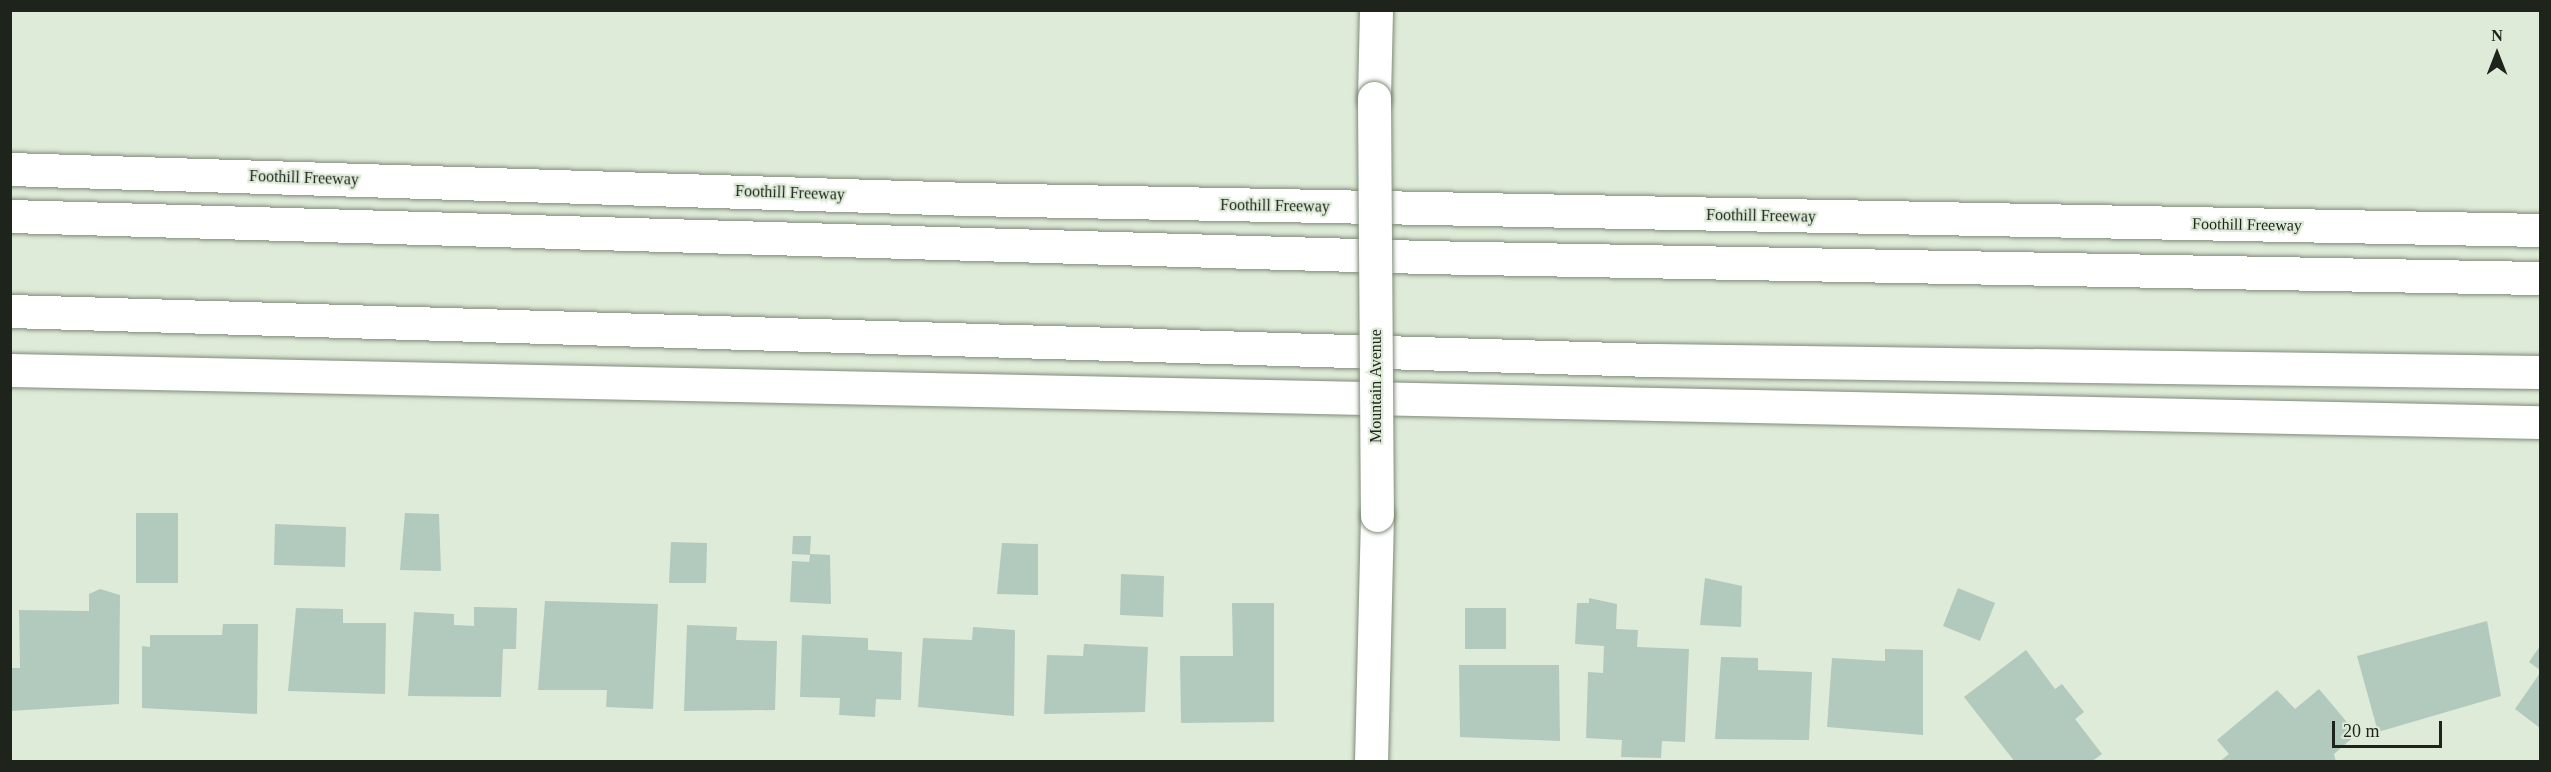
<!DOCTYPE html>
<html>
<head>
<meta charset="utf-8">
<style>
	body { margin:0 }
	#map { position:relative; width:2551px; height:772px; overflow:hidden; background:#deebd8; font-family:"Times New Roman",serif }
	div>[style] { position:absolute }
	.building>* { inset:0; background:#b2c9be }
	.roads { filter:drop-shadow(0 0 2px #808b7a) drop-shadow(0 0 2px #808b7a) }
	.major>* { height:33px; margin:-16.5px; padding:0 16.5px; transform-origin:16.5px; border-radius:16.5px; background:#fff }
	.highway>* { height:33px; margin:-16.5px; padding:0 16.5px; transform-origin:16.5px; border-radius:16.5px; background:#fff }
	.bridges { filter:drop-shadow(0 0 2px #808b7a) drop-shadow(0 0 2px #808b7a) }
	.major-bridge>* { height:33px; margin:-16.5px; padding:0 16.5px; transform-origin:16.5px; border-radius:16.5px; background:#fff }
	span { translate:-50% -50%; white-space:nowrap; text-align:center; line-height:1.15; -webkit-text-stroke:4.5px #deebd8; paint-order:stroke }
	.street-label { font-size:16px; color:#1e231c }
	.frame { position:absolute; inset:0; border:12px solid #1e231c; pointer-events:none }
	.north { position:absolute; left:2467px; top:24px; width:60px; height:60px; -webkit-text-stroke:4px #deebd8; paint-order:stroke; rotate:0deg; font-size:16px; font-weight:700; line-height:24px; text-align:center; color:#1e231c }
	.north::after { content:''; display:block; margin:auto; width:21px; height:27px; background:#1e231c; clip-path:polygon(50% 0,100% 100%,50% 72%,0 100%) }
	.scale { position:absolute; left:2332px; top:721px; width:110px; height:27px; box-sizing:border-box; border:3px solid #1e231c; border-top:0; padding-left:8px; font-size:18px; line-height:21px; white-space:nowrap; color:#1e231c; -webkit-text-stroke:4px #deebd8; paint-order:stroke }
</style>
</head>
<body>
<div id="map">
	<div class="building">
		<div style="clip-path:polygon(136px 513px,178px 513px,178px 583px,136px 583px)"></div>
		<div style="clip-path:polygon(405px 513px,439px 514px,441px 571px,400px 570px)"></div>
		<div style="clip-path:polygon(275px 524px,346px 527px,345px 567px,274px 565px)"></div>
		<div style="clip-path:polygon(793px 536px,811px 536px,810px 554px,830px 555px,831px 604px,790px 602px,792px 561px,809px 562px,810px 555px,792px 554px)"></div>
		<div style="clip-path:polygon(671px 542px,707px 543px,706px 583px,669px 583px)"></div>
		<div style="clip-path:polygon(1002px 543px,1038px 544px,1038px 595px,997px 594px)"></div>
		<div style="clip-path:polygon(1121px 574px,1164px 576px,1163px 617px,1120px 615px)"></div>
		<div style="clip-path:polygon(1705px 578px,1742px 586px,1741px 627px,1700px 625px)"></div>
		<div style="clip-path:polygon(1958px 588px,1995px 603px,1980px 641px,1943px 626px)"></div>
		<div style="clip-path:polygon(100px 589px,120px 595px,119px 704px,10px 711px,10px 668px,20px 668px,19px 610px,89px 611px,89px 594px)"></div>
		<div style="clip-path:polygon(1589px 598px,1617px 604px,1616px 629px,1638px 630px,1637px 647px,1689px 649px,1685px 742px,1662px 741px,1661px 758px,1621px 757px,1622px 740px,1586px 738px,1588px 672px,1603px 673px,1604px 646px,1575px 644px,1577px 603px,1589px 603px)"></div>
		<div style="clip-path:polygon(545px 601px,658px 604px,653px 709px,606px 707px,607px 690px,538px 690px)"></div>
		<div style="clip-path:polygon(1232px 603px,1274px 603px,1274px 722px,1181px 723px,1180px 656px,1233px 656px)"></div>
		<div style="clip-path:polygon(474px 607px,517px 608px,516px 649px,503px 649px,501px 697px,408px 696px,414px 612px,454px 614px,454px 625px,474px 626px)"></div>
		<div style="clip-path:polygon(296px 608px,343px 609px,343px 623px,386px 623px,385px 694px,288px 691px)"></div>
		<div style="clip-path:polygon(1465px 608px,1506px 608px,1506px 649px,1465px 649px)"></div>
		<div style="clip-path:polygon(2487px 621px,2501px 696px,2378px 732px,2357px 656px)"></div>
		<div style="clip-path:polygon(223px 624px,258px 624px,257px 714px,142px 708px,142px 646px,150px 647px,150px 635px,222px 635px)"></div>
		<div style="clip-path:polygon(687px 625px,737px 627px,736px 640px,777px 641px,775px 710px,684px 711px)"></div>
		<div style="clip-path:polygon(973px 627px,1015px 630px,1014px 716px,918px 707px,923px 638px,972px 640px)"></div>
		<div style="clip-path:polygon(802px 635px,868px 638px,868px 650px,902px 652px,901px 700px,876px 699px,875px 717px,839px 715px,840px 698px,800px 697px)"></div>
		<div style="clip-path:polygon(1084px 644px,1148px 647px,1145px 712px,1044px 714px,1047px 655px,1083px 656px)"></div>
		<div style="clip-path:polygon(2540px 646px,2540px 670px,2529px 662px)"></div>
		<div style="clip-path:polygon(1885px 649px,1923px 650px,1923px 735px,1827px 727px,1832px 658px,1885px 661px)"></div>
		<div style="clip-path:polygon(2026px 650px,2055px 689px,2062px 684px,2084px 712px,2075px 719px,2102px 754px,2091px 762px,2015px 762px,1964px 697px)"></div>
		<div style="clip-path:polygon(1721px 657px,1758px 658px,1758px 670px,1812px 672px,1809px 740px,1715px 739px)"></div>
		<div style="clip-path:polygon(1459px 665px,1559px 665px,1560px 741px,1460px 737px)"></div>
		<div style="clip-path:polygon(2540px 673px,2540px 728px,2515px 709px)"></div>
		<div style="clip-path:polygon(2319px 689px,2357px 734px,2334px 754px,2336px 762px,2219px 762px,2229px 754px,2217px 740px,2277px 690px,2295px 709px)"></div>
	</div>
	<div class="roads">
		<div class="major">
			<div style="left:1374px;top:98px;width:88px;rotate:-88.7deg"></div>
			<div style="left:1371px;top:762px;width:247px;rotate:-88.6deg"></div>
		</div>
		<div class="highway">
			<div style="left:10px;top:169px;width:960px;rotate:1.79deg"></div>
			<div style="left:970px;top:199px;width:1570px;rotate:1.13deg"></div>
			<div style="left:10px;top:216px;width:1414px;rotate:1.66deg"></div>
			<div style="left:1423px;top:257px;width:1117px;rotate:1.08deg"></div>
			<div style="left:10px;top:311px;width:1647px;rotate:1.71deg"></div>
			<div style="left:1656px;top:360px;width:884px;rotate:0.78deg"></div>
			<div style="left:10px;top:370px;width:2531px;rotate:1.18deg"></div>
		</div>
	</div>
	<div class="bridges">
		<div class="major-bridge">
			<div style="left:1374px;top:98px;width:417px;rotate:89.6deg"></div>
		</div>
	</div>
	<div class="street-label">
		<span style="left:304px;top:178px;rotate:2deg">Foothill Freeway</span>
		<span style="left:790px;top:193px;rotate:2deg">Foothill Freeway</span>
		<span style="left:1275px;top:206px;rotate:1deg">Foothill Freeway</span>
		<span style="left:1761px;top:216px;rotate:1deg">Foothill Freeway</span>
		<span style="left:2247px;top:225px;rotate:1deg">Foothill Freeway</span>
		<span style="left:1376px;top:386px;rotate:-90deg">Mountain Avenue</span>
	</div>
	<div class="frame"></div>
	<div class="north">N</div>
	<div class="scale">20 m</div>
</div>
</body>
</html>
